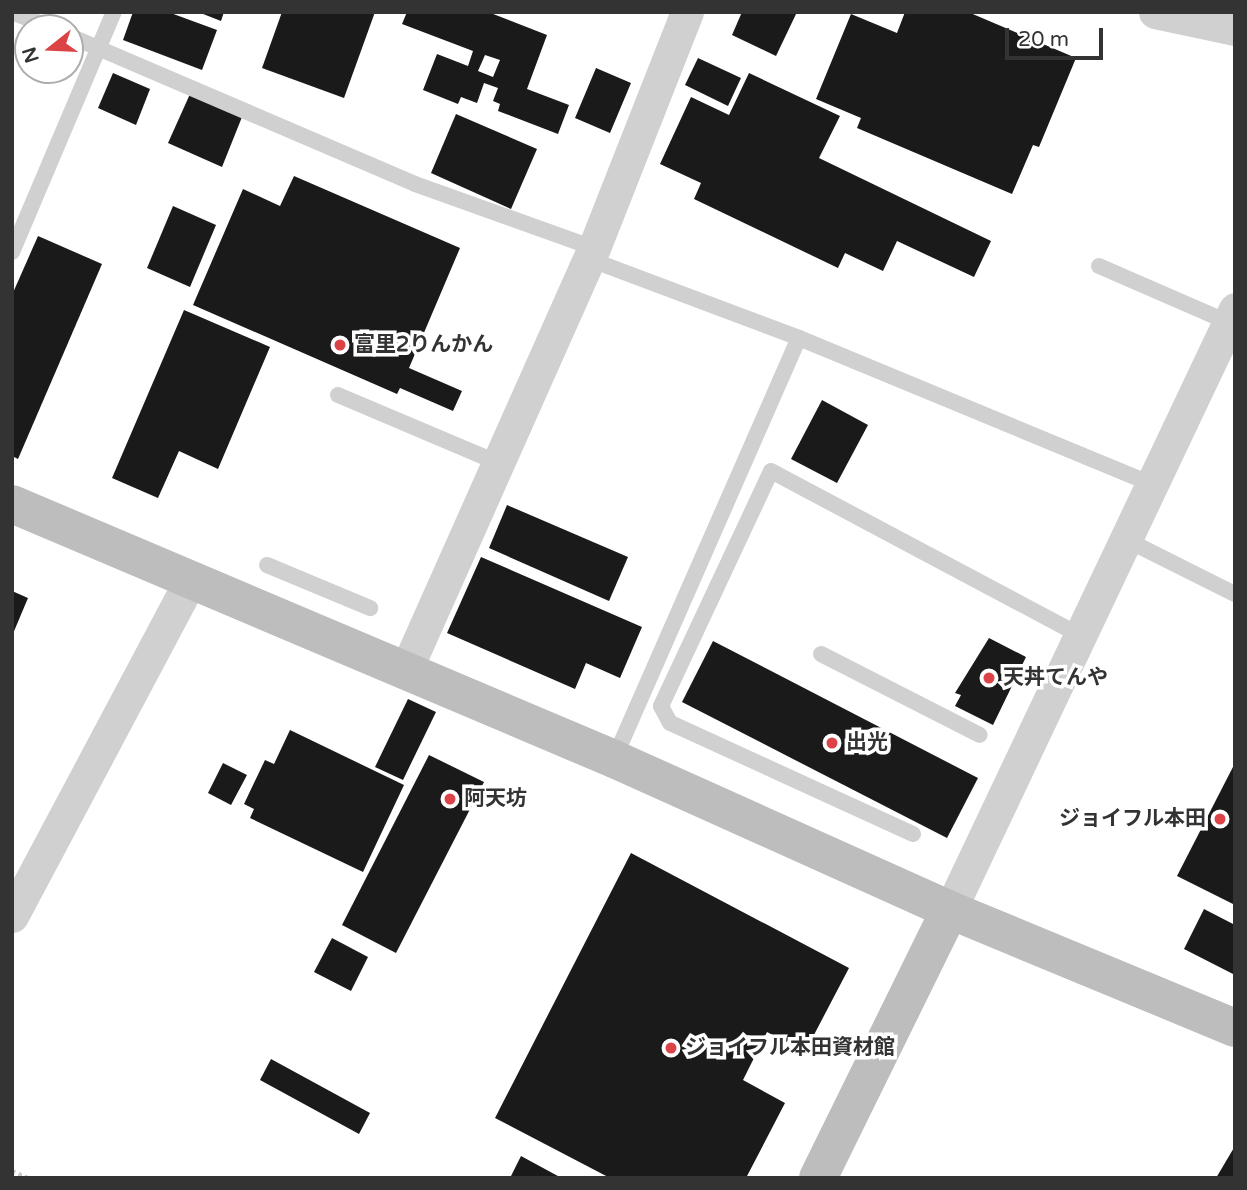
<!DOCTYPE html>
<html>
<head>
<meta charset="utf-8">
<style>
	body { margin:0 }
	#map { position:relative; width:1247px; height:1190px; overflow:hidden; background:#fff; font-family:"Varela Round","Noto Sans JP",sans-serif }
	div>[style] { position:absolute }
	.building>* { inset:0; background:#1a1a1a }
	.path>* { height:4.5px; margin-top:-2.25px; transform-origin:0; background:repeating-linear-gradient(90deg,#cacaca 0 3.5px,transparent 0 7px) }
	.lane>* { height:16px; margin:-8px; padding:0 8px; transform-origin:8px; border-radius:8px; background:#d0d0d0 }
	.street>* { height:33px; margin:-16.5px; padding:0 16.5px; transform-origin:16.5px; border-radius:16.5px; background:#d0d0d0 }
	.secondary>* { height:38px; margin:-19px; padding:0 19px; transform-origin:19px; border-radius:19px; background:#bdbdbd }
	.dots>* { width:19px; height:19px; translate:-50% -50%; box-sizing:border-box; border:4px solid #fff; border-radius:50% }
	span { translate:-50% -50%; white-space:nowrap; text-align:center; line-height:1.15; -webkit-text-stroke:7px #fff; paint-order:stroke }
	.poi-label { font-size:21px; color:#333; font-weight:700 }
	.left { translate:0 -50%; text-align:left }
	.right { translate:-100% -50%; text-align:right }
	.frame { position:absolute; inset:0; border:14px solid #333; pointer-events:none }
	.north { position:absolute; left:14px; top:14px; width:70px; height:70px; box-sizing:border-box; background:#fff; border:2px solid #adadad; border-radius:50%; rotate:252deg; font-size:19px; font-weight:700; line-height:28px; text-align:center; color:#333 }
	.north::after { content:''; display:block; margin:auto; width:24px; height:32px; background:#dc4347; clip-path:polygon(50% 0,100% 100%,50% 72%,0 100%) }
	.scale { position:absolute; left:1005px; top:28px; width:98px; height:32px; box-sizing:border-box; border:4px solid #333; border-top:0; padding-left:9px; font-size:21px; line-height:24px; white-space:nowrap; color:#333; -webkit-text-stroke:5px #fff; paint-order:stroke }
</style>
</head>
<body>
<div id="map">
	<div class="building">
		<div style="clip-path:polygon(133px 12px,168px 12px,217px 30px,202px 70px,123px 40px)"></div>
		<div style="clip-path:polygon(198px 12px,224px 12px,221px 21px)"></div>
		<div style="clip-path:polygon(282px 12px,375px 12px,344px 98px,262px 68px)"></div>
		<div style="clip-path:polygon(evenodd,407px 12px,488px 12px,547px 35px,527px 89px,569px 105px,558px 134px,498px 111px,500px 104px,493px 101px,498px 88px,484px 83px,477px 103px,461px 97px,458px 104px,423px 90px,437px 54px,468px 66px,473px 51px,402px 24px,407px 12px,485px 55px,500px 60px,493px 77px,478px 71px,485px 55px)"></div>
		<div style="clip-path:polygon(742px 12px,797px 12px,776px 56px,732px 35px)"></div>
		<div style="clip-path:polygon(905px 12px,968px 12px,1076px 58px,1039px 147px,1033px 145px,1012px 194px,857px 128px,861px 118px,816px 99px,851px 14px,897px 33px)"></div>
		<div style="clip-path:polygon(698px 58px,741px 78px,728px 106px,685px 85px)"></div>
		<div style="clip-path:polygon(596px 68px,631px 83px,610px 133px,575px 118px)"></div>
		<div style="clip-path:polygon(113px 73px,150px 89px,136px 125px,98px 108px)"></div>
		<div style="clip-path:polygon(749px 73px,840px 116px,819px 158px,991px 241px,974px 277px,897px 241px,883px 271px,845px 253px,838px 268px,694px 199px,701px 183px,660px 164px,691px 97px,729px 115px)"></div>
		<div style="clip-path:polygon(190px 94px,242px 117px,222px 167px,168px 143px)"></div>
		<div style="clip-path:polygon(456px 114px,537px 149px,511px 209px,431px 173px)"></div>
		<div style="clip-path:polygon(294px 176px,460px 248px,409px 368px,462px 391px,453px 411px,400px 388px,397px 394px,193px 305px,243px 189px,280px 206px)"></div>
		<div style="clip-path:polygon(173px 206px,216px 225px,190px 287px,147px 268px)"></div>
		<div style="clip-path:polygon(38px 236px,102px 264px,18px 459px,12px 456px,12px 295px)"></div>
		<div style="clip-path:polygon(184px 310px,270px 347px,218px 469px,179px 451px,158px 498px,112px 478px)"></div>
		<div style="clip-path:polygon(822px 400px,868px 425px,837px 483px,791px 459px)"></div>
		<div style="clip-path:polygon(507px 505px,628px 557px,609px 601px,489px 548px)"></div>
		<div style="clip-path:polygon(481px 557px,642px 627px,620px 678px,586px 663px,575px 689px,447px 633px)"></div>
		<div style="clip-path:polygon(12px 591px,28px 598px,12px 636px)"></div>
		<div style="clip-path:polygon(989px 638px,1026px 657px,993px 725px,955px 706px,961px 695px,955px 693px)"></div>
		<div style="clip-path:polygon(713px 641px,978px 778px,947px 838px,682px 702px)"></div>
		<div style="clip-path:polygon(408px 699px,436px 712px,403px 780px,375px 767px)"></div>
		<div style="clip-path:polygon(290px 730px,404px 785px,363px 872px,250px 818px,254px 809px,244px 804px,265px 760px,274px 764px)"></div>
		<div style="clip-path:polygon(429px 755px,484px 782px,396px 953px,342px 925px)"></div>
		<div style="clip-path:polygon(223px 763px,247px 775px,231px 805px,208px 793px)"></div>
		<div style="clip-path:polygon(1235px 763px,1235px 905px,1177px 876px)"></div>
		<div style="clip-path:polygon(631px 853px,849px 968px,805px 1052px,767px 1032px,743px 1080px,785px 1103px,746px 1178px,610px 1178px,495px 1118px)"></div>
		<div style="clip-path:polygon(1204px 909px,1235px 925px,1235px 975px,1184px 949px)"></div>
		<div style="clip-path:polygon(332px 938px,368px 957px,351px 991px,314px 972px)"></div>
		<div style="clip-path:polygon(271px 1059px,370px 1113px,359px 1134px,260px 1080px)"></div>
		<div style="clip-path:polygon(1235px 1146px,1235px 1178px,1216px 1178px)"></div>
		<div style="clip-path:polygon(521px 1156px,556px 1175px,562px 1178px,510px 1178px)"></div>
	</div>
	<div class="path">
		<div style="left:12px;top:1171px;width:17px;rotate:24deg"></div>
	</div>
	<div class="lane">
		<div style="left:12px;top:12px;width:42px;rotate:22.3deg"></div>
		<div style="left:70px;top:36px;width:375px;rotate:23.2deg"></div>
		<div style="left:415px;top:184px;width:190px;rotate:19.7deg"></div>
		<div style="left:12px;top:252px;width:261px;rotate:-67deg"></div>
		<div style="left:589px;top:259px;width:224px;rotate:20.6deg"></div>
		<div style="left:799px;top:338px;width:382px;rotate:22.5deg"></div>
		<div style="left:1099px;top:266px;width:141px;rotate:23.5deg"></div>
		<div style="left:338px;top:395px;width:174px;rotate:23deg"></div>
		<div style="left:1125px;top:539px;width:123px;rotate:26.6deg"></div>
		<div style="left:267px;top:565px;width:112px;rotate:22.7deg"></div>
		<div style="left:821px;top:654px;width:178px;rotate:27deg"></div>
		<div style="left:614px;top:759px;width:460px;rotate:-66.3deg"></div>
		<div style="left:913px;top:834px;width:267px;rotate:-155.4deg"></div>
		<div style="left:670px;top:723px;width:19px;rotate:-118deg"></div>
		<div style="left:661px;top:706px;width:259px;rotate:-64.9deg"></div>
		<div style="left:771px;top:471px;width:350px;rotate:28deg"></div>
	</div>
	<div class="street">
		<div style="left:1155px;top:12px;width:82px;rotate:12deg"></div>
		<div style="left:405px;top:672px;width:464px;rotate:-66deg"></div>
		<div style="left:594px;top:248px;width:254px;rotate:-68.5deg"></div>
		<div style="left:950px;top:910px;width:665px;rotate:-64.63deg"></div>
		<div style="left:12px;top:916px;width:383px;rotate:-62deg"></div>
	</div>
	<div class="secondary">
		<div style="left:12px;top:504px;width:654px;rotate:22.96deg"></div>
		<div style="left:614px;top:759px;width:368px;rotate:24.2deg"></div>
		<div style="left:950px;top:910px;width:308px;rotate:22.5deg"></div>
		<div style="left:818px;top:1178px;width:299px;rotate:-63.8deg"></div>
	</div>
	<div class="dots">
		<div style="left:340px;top:345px;background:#dc4347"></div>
		<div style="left:989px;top:678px;background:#dc4347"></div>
		<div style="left:832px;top:743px;background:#dc4347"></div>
		<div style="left:450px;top:799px;background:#dc4347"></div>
		<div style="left:1220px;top:819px;background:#dc4347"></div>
		<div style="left:671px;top:1048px;background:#dc4347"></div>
	</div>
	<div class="poi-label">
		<span class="left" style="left:354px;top:345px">富里2りんかん</span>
		<span class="left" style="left:1003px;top:678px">天丼てんや</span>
		<span class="left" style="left:846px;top:743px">出光</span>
		<span class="left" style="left:464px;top:799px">阿天坊</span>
		<span class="right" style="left:1206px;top:819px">ジョイフル本田</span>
		<span class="left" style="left:685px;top:1048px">ジョイフル本田資材館</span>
	</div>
	<div class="frame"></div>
	<div class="north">N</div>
	<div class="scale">20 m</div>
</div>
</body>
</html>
